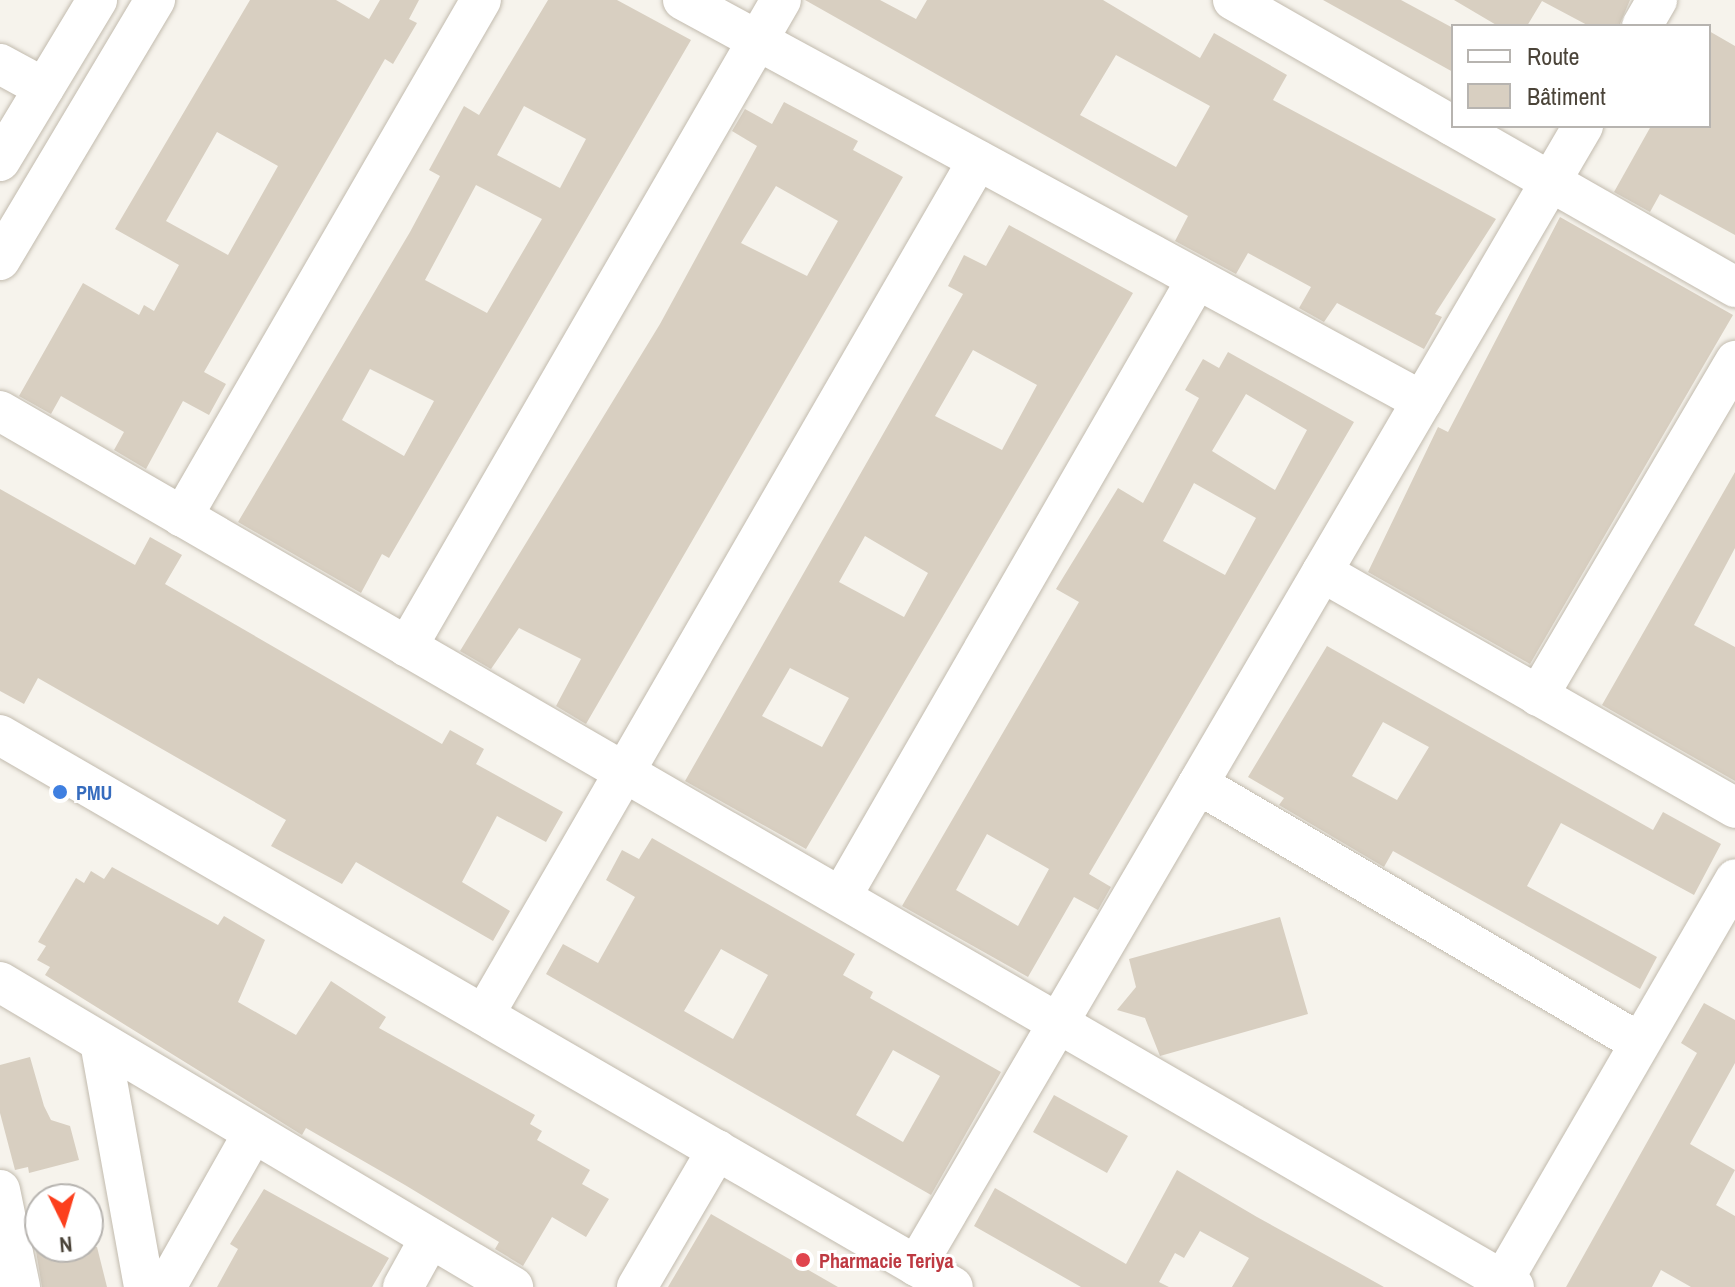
<!DOCTYPE html>
<html>
<head>
<meta charset="utf-8">
<style>
	body { margin:0 }
	#map { position:relative; width:1735px; height:1287px; overflow:hidden; background:#f6f3ec; font-family:"Archivo Narrow",sans-serif }
	div>[style] { position:absolute }
	.building>* { inset:0; background:#d8cfc1 }
	.roads { filter:drop-shadow(0 0 2px #c2bbae) drop-shadow(0 0 2px #c2bbae) }
	.minor>* { height:40px; margin:-20px; padding:0 20px; transform-origin:20px; border-radius:20px; background:#fff }
	.dots>* { width:22px; height:22px; translate:-50% -50%; box-sizing:border-box; border:4px solid #fff; border-radius:50% }
	span { translate:-50% -50%; white-space:nowrap; text-align:center; line-height:1.15; -webkit-text-stroke:6px #fff; paint-order:stroke }
	.shop-label { font-size:20px; color:#366cbe; font-weight:700 }
	.left { translate:0 -50%; text-align:left }
	.health-label { font-size:20px; color:#be3a42; font-weight:700 }
	.legend { position:absolute; left:1451px; top:24px; width:260px; height:104px; box-sizing:border-box; background:#fff; border:2px solid #b7b4b0; margin:0; padding:10px 14px; list-style:none; font-size:24px; color:#4b4439 }
	.legend li { display:flex; align-items:center; gap:16px; height:40px }
	.legend b { width:40px; border:2px solid #b7b4b0 }
	.north { position:absolute; left:24px; top:1183px; width:80px; height:80px; box-sizing:border-box; background:#fff; border:2px solid #b7b4b0; border-radius:50%; rotate:175deg; font-size:22px; font-weight:700; line-height:32px; text-align:center; color:#4b4439 }
	.north::after { content:''; display:block; margin:auto; width:28px; height:36px; background:#fc3f1d; clip-path:polygon(50% 0,100% 100%,50% 72%,0 100%) }
</style>
</head>
<body>
<div id="map">
	<div class="building">
		<div style="clip-path:polygon(evenodd,250px 0,336px 0,369px 19px,380px 0,419px 0,409px 19px,417px 23px,393px 64px,385px 59px,204px 372px,226px 384px,209px 415px,183px 401px,146px 469px,114px 450px,124px 432px,61px 396px,51px 414px,19px 396px,83px 283px,139px 315px,144px 305px,154px 311px,179px 265px,115px 229px,250px 0,217px 132px,278px 166px,228px 255px,166px 221px,217px 132px)"></div>
		<div style="clip-path:polygon(evenodd,548px 0,617px 0,691px 40px,389px 558px,382px 554px,361px 593px,238px 522px,410px 232px,440px 176px,429px 170px,464px 106px,479px 115px,548px 0,524px 106px,586px 139px,560px 188px,497px 155px,524px 106px,548px 0,476px 185px,542px 219px,487px 313px,425px 280px,476px 185px,548px 0,370px 369px,434px 401px,404px 456px,342px 420px,370px 369px)"></div>
		<div style="clip-path:polygon(evenodd,805px 0,880px 0,916px 19px,927px 0,1103px 0,1200px 58px,1214px 33px,1287px 75px,1273px 100px,1496px 219px,1435px 314px,1442px 317px,1424px 349px,1337px 303px,1324px 322px,1299px 308px,1311px 287px,1248px 253px,1236px 274px,1175px 241px,1188px 216px,805px 0,1116px 55px,1210px 106px,1176px 167px,1080px 115px,1116px 55px)"></div>
		<div style="clip-path:polygon(1323px 0,1401px 0,1453px 28px,1453px 72px)"></div>
		<div style="clip-path:polygon(1454px 0,1630px 0,1619px 26px,1589px 26px,1542px 1px,1527px 26px,1498px 26px)"></div>
		<div style="clip-path:polygon(1709px 31px,1735px 46px,1735px 235px,1660px 194px,1650px 212px,1614px 192px,1651px 126px,1709px 126px)"></div>
		<div style="clip-path:polygon(evenodd,784px 102px,858px 141px,853px 150px,903px 177px,586px 724px,556px 706px,581px 659px,519px 628px,491px 669px,460px 651px,660px 324px,757px 146px,732px 131px,745px 109px,772px 124px,784px 102px,776px 186px,838px 221px,807px 276px,741px 243px,776px 186px)"></div>
		<div style="clip-path:polygon(1560px 217px,1733px 315px,1530px 664px,1368px 572px,1438px 427px,1448px 432px)"></div>
		<div style="clip-path:polygon(evenodd,1009px 225px,1133px 293px,806px 849px,685px 781px,963px 294px,948px 286px,964px 255px,986px 266px,1009px 225px,973px 350px,1037px 385px,1002px 450px,935px 416px,973px 350px,1009px 225px,865px 536px,928px 573px,904px 617px,839px 582px,865px 536px,1009px 225px,790px 668px,849px 698px,822px 747px,762px 716px,790px 668px)"></div>
		<div style="clip-path:polygon(evenodd,1228px 352px,1354px 422px,1089px 874px,1111px 887px,1098px 910px,1074px 897px,1028px 977px,902px 906px,1079px 602px,1056px 589px,1118px 488px,1143px 503px,1199px 398px,1185px 390px,1203px 359px,1219px 368px,1228px 352px,1246px 394px,1307px 430px,1275px 490px,1212px 451px,1246px 394px,1228px 352px,1194px 483px,1256px 518px,1225px 575px,1163px 541px,1194px 483px,1228px 352px,987px 834px,1049px 869px,1018px 926px,956px 890px,987px 834px)"></div>
		<div style="clip-path:polygon(1735px 472px,1735px 548px,1694px 625px,1735px 647px,1735px 781px,1602px 705px)"></div>
		<div style="clip-path:polygon(0 489px,135px 565px,150px 537px,182px 555px,165px 584px,442px 744px,450px 730px,484px 749px,476px 764px,563px 812px,546px 842px,497px 816px,462px 882px,510px 911px,493px 941px,356px 862px,342px 884px,271px 846px,286px 820px,38px 678px,24px 704px,0 691px)"></div>
		<div style="clip-path:polygon(evenodd,1327px 646px,1653px 830px,1663px 812px,1721px 844px,1694px 895px,1561px 823px,1527px 886px,1657px 957px,1640px 989px,1393px 851px,1384px 867px,1279px 805px,1284px 798px,1248px 777px,1327px 646px,1383px 722px,1429px 747px,1397px 800px,1352px 776px,1383px 722px)"></div>
		<div style="clip-path:polygon(evenodd,652px 838px,855px 954px,843px 975px,873px 992px,870px 998px,1001px 1072px,931px 1195px,546px 974px,563px 944px,598px 963px,635px 897px,606px 880px,622px 850px,639px 859px,652px 838px,721px 949px,768px 975px,733px 1039px,684px 1011px,721px 949px,652px 838px,893px 1050px,940px 1076px,903px 1142px,856px 1115px,893px 1050px)"></div>
		<div style="clip-path:polygon(112px 867px,218px 925px,224px 916px,265px 940px,238px 1002px,296px 1035px,331px 981px,386px 1017px,379px 1028px,535px 1115px,530px 1124px,542px 1131px,537px 1140px,590px 1170px,582px 1184px,609px 1199px,586px 1237px,552px 1217px,523px 1266px,495px 1249px,499px 1242px,405px 1185px,306px 1128px,302px 1135px,45px 975px,50px 967px,37px 960px,46px 946px,38px 942px,76px 878px,84px 883px,91px 871px,104px 879px)"></div>
		<div style="clip-path:polygon(1280px 917px,1308px 1014px,1160px 1056px,1145px 1018px,1117px 1010px,1136px 987px,1129px 959px)"></div>
		<div style="clip-path:polygon(1704px 1003px,1735px 1020px,1735px 1063px,1690px 1144px,1735px 1170px,1716px 1205px,1735px 1216px,1735px 1287px,1691px 1287px,1661px 1270px,1652px 1287px,1566px 1287px,1697px 1053px,1681px 1043px)"></div>
		<div style="clip-path:polygon(30px 1057px,44px 1106px,51px 1120px,70px 1126px,79px 1160px,29px 1173px,28px 1167px,15px 1170px,0 1113px,0 1065px)"></div>
		<div style="clip-path:polygon(1054px 1095px,1128px 1136px,1107px 1173px,1033px 1132px)"></div>
		<div style="clip-path:polygon(1177px 1170px,1257px 1217px,1384px 1287px,1232px 1287px,1249px 1258px,1200px 1231px,1184px 1258px,1175px 1253px,1159px 1282px,1169px 1287px,1081px 1287px,974px 1226px,995px 1188px,1126px 1264px)"></div>
		<div style="clip-path:polygon(264px 1189px,389px 1258px,372px 1287px,217px 1287px,238px 1249px,230px 1244px)"></div>
		<div style="clip-path:polygon(711px 1214px,838px 1287px,668px 1287px)"></div>
		<div style="clip-path:polygon(88px 1247px,97px 1247px,107px 1287px,42px 1287px,36px 1251px)"></div>
	</div>
	<div class="roads">
		<div class="minor">
			<div style="left:683px;top:0;width:841px;rotate:28.49deg"></div>
			<div style="left:1233px;top:0;width:254px;rotate:29.8deg"></div>
			<div style="left:1642px;top:26px;width:30px;rotate:-60deg"></div>
			<div style="left:0;top:64px;width:50px;rotate:28.6deg"></div>
			<div style="left:1453px;top:126px;width:325px;rotate:29.7deg"></div>
			<div style="left:0;top:161px;width:188px;rotate:-58.9deg"></div>
			<div style="left:0;top:260px;width:303px;rotate:-59.2deg"></div>
			<div style="left:0;top:411px;width:1749px;rotate:30.05deg"></div>
			<div style="left:182px;top:517px;width:597px;rotate:-59.96deg"></div>
			<div style="left:1322px;top:572px;width:476px;rotate:29.7deg"></div>
			<div style="left:407px;top:647px;width:747px;rotate:-59.97deg"></div>
			<div style="left:1538px;top:696px;width:389px;rotate:-59.5deg"></div>
			<div style="left:0;top:735px;width:1101px;rotate:30.08deg"></div>
			<div style="left:1198px;top:784px;width:512px;rotate:30.37deg"></div>
			<div style="left:841px;top:897px;width:713px;rotate:-60.06deg"></div>
			<div style="left:0;top:982px;width:597px;rotate:30.73deg"></div>
			<div style="left:484px;top:1015px;width:987px;rotate:-59.98deg"></div>
			<div style="left:100px;top:1042px;width:249px;rotate:79.8deg"></div>
			<div style="left:0;top:1190px;width:99px;rotate:78.3deg"></div>
			<div style="left:916px;top:1266px;width:1321px;rotate:-59.67deg"></div>
			<div style="left:1503px;top:1280px;width:463px;rotate:-59.9deg"></div>
			<div style="left:166px;top:1287px;width:177px;rotate:-60.5deg"></div>
			<div style="left:403px;top:1287px;width:56px;rotate:-61.1deg"></div>
			<div style="left:637px;top:1287px;width:159px;rotate:-59.7deg"></div>
		</div>
	</div>
	<div class="dots">
		<div style="left:60px;top:792px;background:#3f7fe0"></div>
		<div style="left:803px;top:1260px;background:#e0444e"></div>
	</div>
	<div class="shop-label">
		<span class="left" style="left:76px;top:792px">PMU</span>
	</div>
	<div class="health-label">
		<span class="left" style="left:819px;top:1260px">Pharmacie Teriya</span>
	</div>
	<ul class="legend">
	<li><b style="height:10px;background:#fff"></b>Route</li>
	<li><b style="height:22px;background:#d8cfc1"></b>Bâtiment</li>
	</ul>
	<div class="north">N</div>
</div>
</body>
</html>
